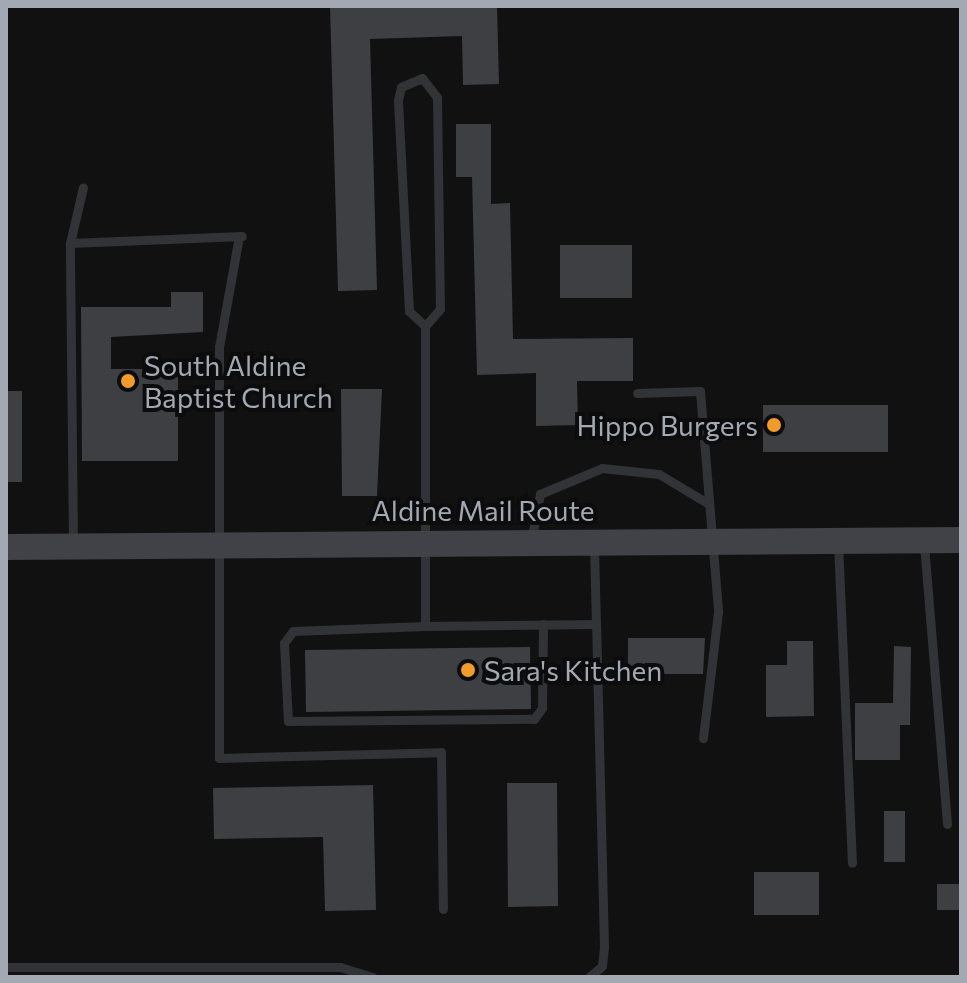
<!DOCTYPE html>
<html>
<head>
<meta charset="utf-8">
<style>
	body { margin:0 }
	#map { position:relative; width:967px; height:983px; overflow:hidden; background:#111112; font-family:Commissioner,sans-serif }
	div>[style] { position:absolute }
	.building>* { inset:0; background:#3d3f42 }
	.service>* { height:9px; margin:-4.5px; padding:0 4.5px; transform-origin:4.5px; border-radius:4.5px; background:#323337 }
	.secondary>* { height:26px; margin:-13px; padding:0 13px; transform-origin:13px; border-radius:13px; background:#404247 }
	.dots>* { width:22px; height:22px; translate:-50% -50%; box-sizing:border-box; border:4px solid #0c0c0d; border-radius:50% }
	span { translate:-50% -50%; white-space:nowrap; text-align:center; line-height:1.15; -webkit-text-stroke:8px #0c0c0d; paint-order:stroke }
	.poi-label { font-size:28px; color:#a2a9b3 }
	.left { translate:0 -50%; text-align:left }
	.right { translate:-100% -50%; text-align:right }
	.street-label { font-size:28px; color:#a2a9b3 }
	.frame { position:absolute; inset:0; border:8px solid #a2a9b3; pointer-events:none }
</style>
</head>
<body>
<div id="map">
	<div class="building">
		<div style="clip-path:polygon(330px 6px,497px 6px,499px 84px,463px 85px,462px 36px,370px 39px,377px 290px,338px 291px)"></div>
		<div style="clip-path:polygon(456px 124px,491px 124px,491px 204px,510px 203px,513px 339px,633px 338px,633px 381px,577px 381px,578px 425px,536px 426px,536px 373px,477px 375px,472px 177px,456px 177px)"></div>
		<div style="clip-path:polygon(560px 245px,632px 245px,632px 298px,560px 298px)"></div>
		<div style="clip-path:polygon(171px 292px,203px 292px,203px 332px,111px 337px,111px 369px,178px 369px,178px 461px,82px 461px,81px 307px,171px 307px)"></div>
		<div style="clip-path:polygon(341px 389px,382px 389px,377px 496px,342px 496px)"></div>
		<div style="clip-path:polygon(6px 391px,22px 391px,22px 482px,6px 482px)"></div>
		<div style="clip-path:polygon(763px 405px,888px 405px,888px 452px,763px 452px)"></div>
		<div style="clip-path:polygon(628px 638px,705px 638px,703px 674px,628px 674px)"></div>
		<div style="clip-path:polygon(787px 641px,813px 641px,814px 716px,766px 717px,766px 665px,787px 665px)"></div>
		<div style="clip-path:polygon(894px 646px,911px 647px,910px 725px,900px 725px,900px 760px,855px 760px,855px 703px,893px 703px)"></div>
		<div style="clip-path:polygon(530px 647px,531px 709px,306px 712px,305px 650px)"></div>
		<div style="clip-path:polygon(507px 783px,557px 783px,558px 906px,508px 907px)"></div>
		<div style="clip-path:polygon(373px 785px,376px 910px,325px 911px,323px 837px,214px 839px,213px 788px)"></div>
		<div style="clip-path:polygon(884px 811px,905px 811px,905px 862px,884px 862px)"></div>
		<div style="clip-path:polygon(754px 872px,819px 872px,819px 915px,754px 915px)"></div>
		<div style="clip-path:polygon(937px 884px,961px 884px,961px 910px,937px 910px)"></div>
	</div>
	<div class="service">
		<div style="left:239px;top:236px;width:113px;rotate:100.2deg"></div>
		<div style="left:219px;top:347px;width:411px;rotate:90deg"></div>
		<div style="left:219px;top:758px;width:222px;rotate:-1.5deg"></div>
		<div style="left:441px;top:752px;width:157px;rotate:89.3deg"></div>
		<div style="left:70px;top:243px;width:172px;rotate:-2.3deg"></div>
		<div style="left:425px;top:326px;width:22px;rotate:-137deg"></div>
		<div style="left:409px;top:311px;width:211px;rotate:-93deg"></div>
		<div style="left:398px;top:100px;width:13px;rotate:-77deg"></div>
		<div style="left:401px;top:87px;width:23px;rotate:-23deg"></div>
		<div style="left:422px;top:78px;width:24px;rotate:52deg"></div>
		<div style="left:437px;top:97px;width:212px;rotate:89.2deg"></div>
		<div style="left:440px;top:309px;width:23px;rotate:131deg"></div>
		<div style="left:425px;top:326px;width:300px;rotate:90deg"></div>
		<div style="left:425px;top:626px;width:171px;rotate:-0.7deg"></div>
		<div style="left:596px;top:624px;width:79px;rotate:-91.5deg"></div>
		<div style="left:637px;top:393px;width:63px;rotate:-1.8deg"></div>
		<div style="left:700px;top:391px;width:222px;rotate:85.3deg"></div>
		<div style="left:718px;top:612px;width:127px;rotate:96.8deg"></div>
		<div style="left:531px;top:542px;width:49px;rotate:-79.4deg"></div>
		<div style="left:540px;top:494px;width:67px;rotate:-22.8deg"></div>
		<div style="left:602px;top:468px;width:57px;rotate:6deg"></div>
		<div style="left:659px;top:474px;width:56px;rotate:31.1deg"></div>
		<div style="left:73px;top:543px;width:300px;rotate:-90.6deg"></div>
		<div style="left:70px;top:243px;width:57px;rotate:-76.9deg"></div>
		<div style="left:838px;top:543px;width:320px;rotate:87.5deg"></div>
		<div style="left:924px;top:544px;width:281px;rotate:85.3deg"></div>
		<div style="left:425px;top:626px;width:132px;rotate:177.8deg"></div>
		<div style="left:293px;top:631px;width:15px;rotate:127deg"></div>
		<div style="left:284px;top:643px;width:78px;rotate:87.1deg"></div>
		<div style="left:288px;top:721px;width:246px;rotate:-0.5deg"></div>
		<div style="left:534px;top:719px;width:14px;rotate:-54deg"></div>
		<div style="left:542px;top:708px;width:84px;rotate:-89.3deg"></div>
		<div style="left:6px;top:967px;width:334px"></div>
		<div style="left:340px;top:967px;width:34px;rotate:17deg"></div>
		<div style="left:589px;top:977px;width:17px;rotate:-40deg"></div>
		<div style="left:602px;top:966px;width:19px;rotate:-84deg"></div>
		<div style="left:604px;top:947px;width:323px;rotate:-91.4deg"></div>
	</div>
	<div class="secondary">
		<div style="left:6px;top:547px;width:955px;rotate:-0.42deg"></div>
	</div>
	<div class="dots">
		<div style="left:128px;top:381px;background:#f19c2a"></div>
		<div style="left:774px;top:425px;background:#f19c2a"></div>
		<div style="left:468px;top:670px;background:#f19c2a"></div>
	</div>
	<div class="poi-label">
		<span class="left" style="left:144px;top:381px">South Aldine<br>Baptist Church</span>
		<span class="right" style="left:758px;top:425px">Hippo Burgers</span>
		<span class="left" style="left:484px;top:670px">Sara's Kitchen</span>
	</div>
	<div class="street-label">
		<span style="left:483px;top:510px">Aldine Mail Route</span>
	</div>
	<div class="frame"></div>
</div>
</body>
</html>
